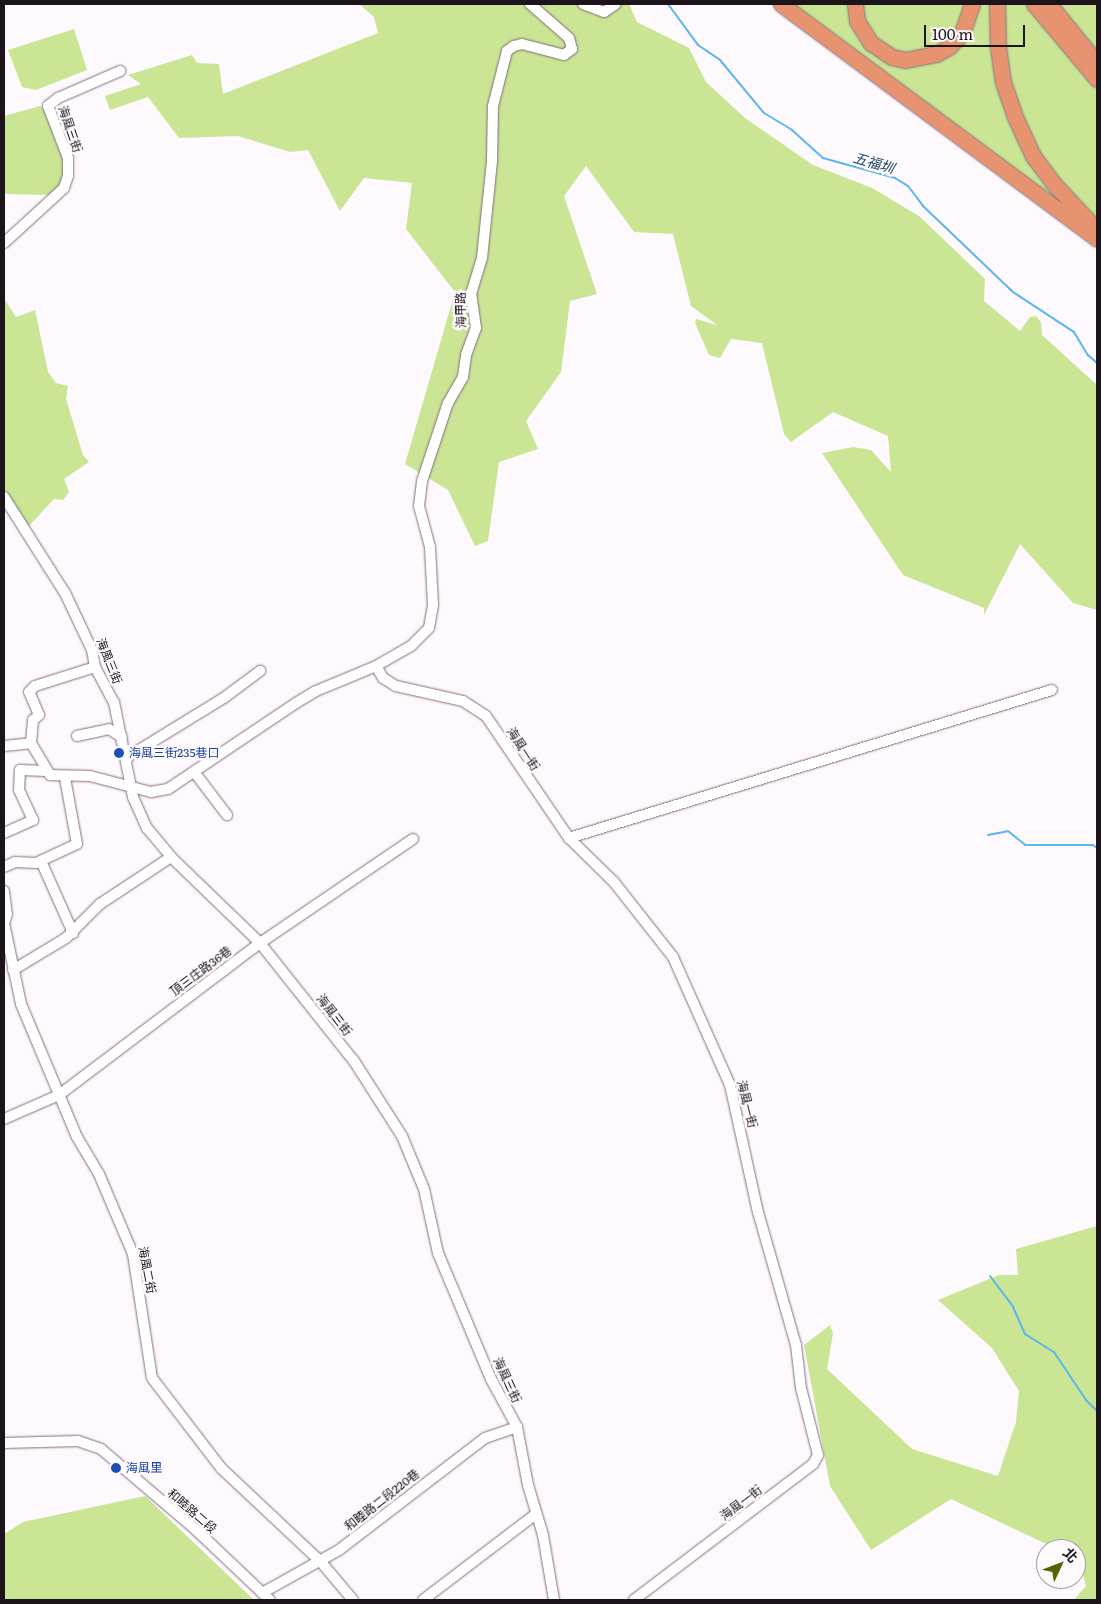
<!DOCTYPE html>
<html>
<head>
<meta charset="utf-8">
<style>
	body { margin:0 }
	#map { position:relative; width:1101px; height:1604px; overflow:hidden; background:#fef9fd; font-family:Literata,"Noto Sans TC",serif }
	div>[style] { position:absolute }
	.green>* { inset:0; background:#cae593 }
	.stream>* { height:2px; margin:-1px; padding:0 1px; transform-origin:1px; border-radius:1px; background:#5cb5ee }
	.roads { filter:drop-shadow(0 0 1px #826e80) drop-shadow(0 0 1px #826e80) }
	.minor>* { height:10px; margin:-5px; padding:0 5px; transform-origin:5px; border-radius:5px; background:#fff }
	.highway>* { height:15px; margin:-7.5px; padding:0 7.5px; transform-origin:7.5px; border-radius:7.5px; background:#e79370 }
	.dots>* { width:14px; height:14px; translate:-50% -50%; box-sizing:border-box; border:2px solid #fef9fd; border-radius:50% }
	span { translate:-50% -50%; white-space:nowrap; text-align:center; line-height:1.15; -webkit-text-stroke:5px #fef9fd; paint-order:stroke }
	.street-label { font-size:12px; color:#1c141b }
	.transit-label { font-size:12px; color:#164399 }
	.left { translate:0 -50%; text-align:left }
	.water-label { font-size:14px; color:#1f455d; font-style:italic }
	.frame { position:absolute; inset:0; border:5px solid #1c141b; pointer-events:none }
	.north { position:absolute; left:1036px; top:1539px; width:50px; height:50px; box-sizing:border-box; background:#fef9fd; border:1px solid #a49da3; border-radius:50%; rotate:47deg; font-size:14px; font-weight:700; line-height:20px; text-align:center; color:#1c141b }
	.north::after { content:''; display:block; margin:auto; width:18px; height:22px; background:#566305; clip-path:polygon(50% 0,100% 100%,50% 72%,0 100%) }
	.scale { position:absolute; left:924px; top:25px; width:101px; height:22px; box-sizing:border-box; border:2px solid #1c141b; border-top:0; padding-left:6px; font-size:15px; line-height:18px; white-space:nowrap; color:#1c141b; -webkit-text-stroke:4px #fef9fd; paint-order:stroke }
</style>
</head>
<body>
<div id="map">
	<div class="green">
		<div style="clip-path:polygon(359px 4px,629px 4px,637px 22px,689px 48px,706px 82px,745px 118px,813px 165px,872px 188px,919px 216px,985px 279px,984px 301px,1020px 331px,1030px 317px,1036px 316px,1041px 322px,1042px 335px,1097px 385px,1097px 610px,1073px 603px,1020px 544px,984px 615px,984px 608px,903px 575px,822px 453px,853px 447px,871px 450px,891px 472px,888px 436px,833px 412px,791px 442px,784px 434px,762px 343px,731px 339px,720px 358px,709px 355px,695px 323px,696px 319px,717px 325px,691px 306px,673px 234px,634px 232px,586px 166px,564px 196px,597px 294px,570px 301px,561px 372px,526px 421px,538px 449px,499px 462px,488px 541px,475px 546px,448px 490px,405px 464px,455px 292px,406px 229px,412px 183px,364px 178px,340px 211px,308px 150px,290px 152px,238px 136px,179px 138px,148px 97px,110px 110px,105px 96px,141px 84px,128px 75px,192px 55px,197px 63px,219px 64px,223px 94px,378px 33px,374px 17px)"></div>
		<div style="clip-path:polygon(770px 4px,1097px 4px,1097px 248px,1075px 230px)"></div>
		<div style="clip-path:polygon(74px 29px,87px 70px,36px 90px,22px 87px,8px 50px)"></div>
		<div style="clip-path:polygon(40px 106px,44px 109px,65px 165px,62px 181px,51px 195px,4px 194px,4px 116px)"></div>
		<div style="clip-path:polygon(5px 300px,16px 317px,35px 310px,48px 372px,56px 383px,68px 386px,66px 399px,83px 455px,89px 462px,64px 479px,69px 492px,63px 500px,54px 499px,29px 526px,4px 493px)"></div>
		<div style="clip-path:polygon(1097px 1226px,1097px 1600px,1074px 1600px,1086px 1586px,1076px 1549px,1057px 1549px,951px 1499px,871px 1550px,830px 1486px,804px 1345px,830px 1325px,833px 1333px,827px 1369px,912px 1449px,998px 1476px,1016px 1422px,1019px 1391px,992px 1348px,938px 1300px,999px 1275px,1018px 1275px,1016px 1249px)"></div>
		<div style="clip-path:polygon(145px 1496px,254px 1600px,4px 1600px,4px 1534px,23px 1522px)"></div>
	</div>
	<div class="stream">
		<div style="left:668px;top:4px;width:51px;rotate:53.8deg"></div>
		<div style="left:698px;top:45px;width:27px;rotate:34deg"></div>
		<div style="left:720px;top:60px;width:69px;rotate:50.3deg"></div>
		<div style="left:764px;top:113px;width:33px;rotate:31deg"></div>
		<div style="left:792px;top:130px;width:42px;rotate:42.1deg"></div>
		<div style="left:823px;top:158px;width:75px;rotate:15.5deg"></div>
		<div style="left:895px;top:178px;width:15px;rotate:32deg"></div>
		<div style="left:908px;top:186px;width:25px;rotate:53deg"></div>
		<div style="left:923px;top:206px;width:124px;rotate:43.7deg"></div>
		<div style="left:1013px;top:292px;width:73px;rotate:33.3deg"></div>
		<div style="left:1074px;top:332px;width:27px;rotate:59deg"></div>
		<div style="left:1088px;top:355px;width:12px;rotate:42deg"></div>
		<div style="left:988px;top:835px;width:20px;rotate:-11deg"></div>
		<div style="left:1008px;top:831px;width:22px;rotate:39deg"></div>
		<div style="left:1025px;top:845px;width:68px"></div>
		<div style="left:1093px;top:845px;width:5px;rotate:37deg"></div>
		<div style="left:990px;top:1276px;width:39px;rotate:53deg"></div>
		<div style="left:1013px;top:1307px;width:30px;rotate:66deg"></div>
		<div style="left:1025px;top:1334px;width:34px;rotate:32deg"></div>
		<div style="left:1054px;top:1352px;width:58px;rotate:56.3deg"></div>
		<div style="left:1086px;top:1400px;width:16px;rotate:45deg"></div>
	</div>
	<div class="roads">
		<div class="minor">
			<div style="left:583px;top:4px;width:22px;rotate:21deg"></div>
			<div style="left:604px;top:12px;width:14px;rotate:-34deg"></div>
			<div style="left:4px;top:243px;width:81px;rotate:-42.5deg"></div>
			<div style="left:64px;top:188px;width:13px;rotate:-72deg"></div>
			<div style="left:68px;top:176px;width:18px;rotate:-90deg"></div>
			<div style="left:68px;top:158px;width:56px;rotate:-111deg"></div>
			<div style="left:48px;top:106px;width:13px;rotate:-39deg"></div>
			<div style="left:58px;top:98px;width:68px;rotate:-23.5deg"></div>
			<div style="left:4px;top:497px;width:114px;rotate:57.6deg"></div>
			<div style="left:65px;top:593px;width:63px;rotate:64.7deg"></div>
			<div style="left:92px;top:650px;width:17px;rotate:80deg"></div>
			<div style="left:95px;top:667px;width:40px;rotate:62deg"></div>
			<div style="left:114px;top:702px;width:97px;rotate:78.7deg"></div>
			<div style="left:133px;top:797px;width:34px;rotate:66deg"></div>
			<div style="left:147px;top:828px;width:38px;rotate:50deg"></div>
			<div style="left:171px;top:857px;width:124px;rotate:44deg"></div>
			<div style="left:260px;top:943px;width:151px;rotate:51.5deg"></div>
			<div style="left:354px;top:1061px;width:89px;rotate:57.4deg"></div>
			<div style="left:402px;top:1136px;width:57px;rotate:67.5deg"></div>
			<div style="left:424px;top:1189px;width:66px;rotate:77.7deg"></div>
			<div style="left:438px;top:1253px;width:137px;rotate:67.2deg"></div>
			<div style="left:491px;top:1379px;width:55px;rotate:61.6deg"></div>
			<div style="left:517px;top:1427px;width:59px;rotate:79.3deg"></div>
			<div style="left:528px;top:1485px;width:52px;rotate:73.3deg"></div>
			<div style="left:543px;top:1535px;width:66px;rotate:80.4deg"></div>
			<div style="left:376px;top:666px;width:14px;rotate:60deg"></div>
			<div style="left:383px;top:678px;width:15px;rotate:32deg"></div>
			<div style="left:396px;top:686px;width:69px;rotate:12.6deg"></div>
			<div style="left:463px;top:701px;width:27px;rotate:33deg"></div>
			<div style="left:486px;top:716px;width:148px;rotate:55.8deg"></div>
			<div style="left:569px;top:838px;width:63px;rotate:44.4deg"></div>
			<div style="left:614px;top:882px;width:95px;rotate:51.8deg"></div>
			<div style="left:673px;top:957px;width:140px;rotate:66deg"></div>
			<div style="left:730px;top:1085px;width:130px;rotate:77.6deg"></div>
			<div style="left:758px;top:1212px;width:138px;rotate:74.1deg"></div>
			<div style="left:796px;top:1345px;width:43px;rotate:83.4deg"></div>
			<div style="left:801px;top:1388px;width:69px;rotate:75.8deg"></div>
			<div style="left:818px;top:1455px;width:10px;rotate:119deg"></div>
			<div style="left:813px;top:1464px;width:225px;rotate:142.8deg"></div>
			<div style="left:77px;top:736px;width:33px;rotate:-12deg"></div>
			<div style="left:109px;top:729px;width:15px;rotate:32deg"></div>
			<div style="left:31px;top:743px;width:23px;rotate:-85deg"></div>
			<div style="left:33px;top:720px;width:8px;rotate:-40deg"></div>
			<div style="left:39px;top:715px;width:25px;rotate:-113deg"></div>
			<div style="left:29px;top:692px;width:8px;rotate:-45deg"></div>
			<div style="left:35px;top:686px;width:63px;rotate:-17.6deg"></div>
			<div style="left:4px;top:746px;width:27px;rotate:-6deg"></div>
			<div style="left:31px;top:743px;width:37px;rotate:59deg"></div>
			<div style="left:50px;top:775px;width:40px;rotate:1.4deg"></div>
			<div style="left:90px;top:776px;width:63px;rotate:14.7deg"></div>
			<div style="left:151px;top:792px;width:17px;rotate:-10deg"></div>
			<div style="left:168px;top:789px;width:154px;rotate:-33.9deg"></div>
			<div style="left:296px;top:703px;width:23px;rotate:-31deg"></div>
			<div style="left:316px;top:691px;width:65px;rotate:-22.6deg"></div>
			<div style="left:376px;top:666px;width:40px;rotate:-29.7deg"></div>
			<div style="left:411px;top:646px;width:25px;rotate:-45deg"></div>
			<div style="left:429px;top:628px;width:23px;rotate:-80deg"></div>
			<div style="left:433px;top:605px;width:58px;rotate:-93deg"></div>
			<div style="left:430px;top:547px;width:42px;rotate:-105deg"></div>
			<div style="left:419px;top:506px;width:25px;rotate:-83deg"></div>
			<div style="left:422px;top:481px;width:82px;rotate:-71.6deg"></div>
			<div style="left:448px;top:403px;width:30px;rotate:-60deg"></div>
			<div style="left:463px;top:377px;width:22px;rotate:-82deg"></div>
			<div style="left:466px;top:355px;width:29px;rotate:-70deg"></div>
			<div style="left:476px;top:328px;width:34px;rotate:-98deg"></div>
			<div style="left:471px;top:294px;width:38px;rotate:-73deg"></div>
			<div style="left:482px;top:258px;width:98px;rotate:-84.1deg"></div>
			<div style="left:492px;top:161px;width:55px;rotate:-89deg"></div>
			<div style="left:493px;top:106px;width:57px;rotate:-75.7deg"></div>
			<div style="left:507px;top:51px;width:9px;rotate:-36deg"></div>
			<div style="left:514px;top:46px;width:8px;rotate:-14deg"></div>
			<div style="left:522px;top:44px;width:43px;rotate:14.7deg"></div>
			<div style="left:564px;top:55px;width:10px;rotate:-37deg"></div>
			<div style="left:572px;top:49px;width:11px;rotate:-105deg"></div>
			<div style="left:569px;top:38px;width:52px;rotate:-138.9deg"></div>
			<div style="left:126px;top:758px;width:116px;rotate:-31.6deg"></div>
			<div style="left:225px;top:697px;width:44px;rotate:-36.6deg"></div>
			<div style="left:195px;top:773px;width:53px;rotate:52.7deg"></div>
			<div style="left:4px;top:833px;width:32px;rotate:-24deg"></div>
			<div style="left:33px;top:820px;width:33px;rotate:-115deg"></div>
			<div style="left:19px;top:790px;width:20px;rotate:-87deg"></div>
			<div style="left:20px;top:770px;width:26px;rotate:2deg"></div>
			<div style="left:569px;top:838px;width:505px;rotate:-17.04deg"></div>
			<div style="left:41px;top:861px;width:79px;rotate:66deg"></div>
			<div style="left:4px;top:867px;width:12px;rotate:-24deg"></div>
			<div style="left:15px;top:862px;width:21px;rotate:3deg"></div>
			<div style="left:36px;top:863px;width:45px;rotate:-24.9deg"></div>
			<div style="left:77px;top:844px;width:67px;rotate:-100.3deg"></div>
			<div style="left:4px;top:891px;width:23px;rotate:83deg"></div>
			<div style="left:7px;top:914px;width:9px;rotate:108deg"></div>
			<div style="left:4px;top:923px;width:83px;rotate:78.1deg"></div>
			<div style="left:21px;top:1004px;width:144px;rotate:67.2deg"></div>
			<div style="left:77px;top:1137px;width:43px;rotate:59.3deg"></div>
			<div style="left:99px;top:1174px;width:87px;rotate:67deg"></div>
			<div style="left:133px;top:1254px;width:125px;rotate:81.3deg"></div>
			<div style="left:152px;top:1378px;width:113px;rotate:52.5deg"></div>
			<div style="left:221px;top:1468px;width:137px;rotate:43.2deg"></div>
			<div style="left:321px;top:1562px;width:50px;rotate:49.9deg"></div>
			<div style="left:13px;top:970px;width:62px;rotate:-31.1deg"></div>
			<div style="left:66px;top:938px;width:48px;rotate:-45deg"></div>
			<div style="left:100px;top:904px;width:85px;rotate:-33.5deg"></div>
			<div style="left:4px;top:1119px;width:60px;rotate:-23.6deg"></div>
			<div style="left:59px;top:1095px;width:252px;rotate:-37.1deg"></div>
			<div style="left:260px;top:943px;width:185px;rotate:-34.2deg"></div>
			<div style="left:4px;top:1443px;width:74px;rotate:-1.5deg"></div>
			<div style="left:78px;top:1441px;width:24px;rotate:19deg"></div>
			<div style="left:101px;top:1449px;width:123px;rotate:40.4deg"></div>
			<div style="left:195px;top:1529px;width:103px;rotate:43.4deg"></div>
			<div style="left:262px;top:1593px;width:88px;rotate:-29.2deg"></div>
			<div style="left:339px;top:1550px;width:184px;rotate:-37.5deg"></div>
			<div style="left:485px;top:1438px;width:34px;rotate:-19deg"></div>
			<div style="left:423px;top:1600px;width:142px;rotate:-37.3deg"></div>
		</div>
		<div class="highway">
			<div style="left:781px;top:4px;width:394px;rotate:36.6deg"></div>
			<div style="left:855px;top:4px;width:17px;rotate:83deg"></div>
			<div style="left:857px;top:21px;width:26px;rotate:58deg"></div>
			<div style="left:871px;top:43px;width:25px;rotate:34deg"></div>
			<div style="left:892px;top:57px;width:13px;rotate:13deg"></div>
			<div style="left:905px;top:60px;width:32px;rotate:-11deg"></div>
			<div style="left:936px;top:54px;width:15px;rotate:-28deg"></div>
			<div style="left:949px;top:47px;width:19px;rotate:-47deg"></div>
			<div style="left:962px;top:33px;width:31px;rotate:-71deg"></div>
			<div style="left:997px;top:4px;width:43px;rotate:88.7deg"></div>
			<div style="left:998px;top:47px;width:35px;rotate:82deg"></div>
			<div style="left:1003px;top:82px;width:39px;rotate:71deg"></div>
			<div style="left:1016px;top:119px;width:41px;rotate:65.3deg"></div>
			<div style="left:1033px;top:156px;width:34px;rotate:53deg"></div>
			<div style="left:1053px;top:183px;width:64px;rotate:46.9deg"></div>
			<div style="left:1034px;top:4px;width:98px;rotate:50deg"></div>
			<div style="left:1049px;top:4px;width:76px;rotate:50.9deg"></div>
		</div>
	</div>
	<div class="dots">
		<div style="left:119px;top:753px;background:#1a4fb4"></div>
		<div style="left:116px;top:1468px;background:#1a4fb4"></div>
	</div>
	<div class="street-label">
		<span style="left:70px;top:129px;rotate:71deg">海風三街</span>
		<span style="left:461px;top:310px;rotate:-91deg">海甲路</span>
		<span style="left:109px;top:661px;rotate:68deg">海風三街</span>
		<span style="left:523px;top:749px;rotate:57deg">海風一街</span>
		<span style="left:201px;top:971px;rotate:-37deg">頂三庄路36巷</span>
		<span style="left:334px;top:1015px;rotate:52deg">海風三街</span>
		<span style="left:747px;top:1104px;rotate:76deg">海風一街</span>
		<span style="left:147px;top:1270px;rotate:79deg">海風二街</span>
		<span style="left:507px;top:1380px;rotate:65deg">海風三街</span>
		<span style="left:382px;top:1500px;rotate:-38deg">和睦路二段220巷</span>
		<span style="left:741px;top:1503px;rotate:-37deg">海風一街</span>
		<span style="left:192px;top:1511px;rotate:41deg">和睦路二段</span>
	</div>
	<div class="transit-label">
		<span class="left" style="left:129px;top:753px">海風三街235巷口</span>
		<span class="left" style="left:126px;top:1468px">海風里</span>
	</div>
	<div class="water-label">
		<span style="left:874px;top:162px;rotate:16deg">五福圳</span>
	</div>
	<div class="frame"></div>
	<div class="north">北</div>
	<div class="scale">100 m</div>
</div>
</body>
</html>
